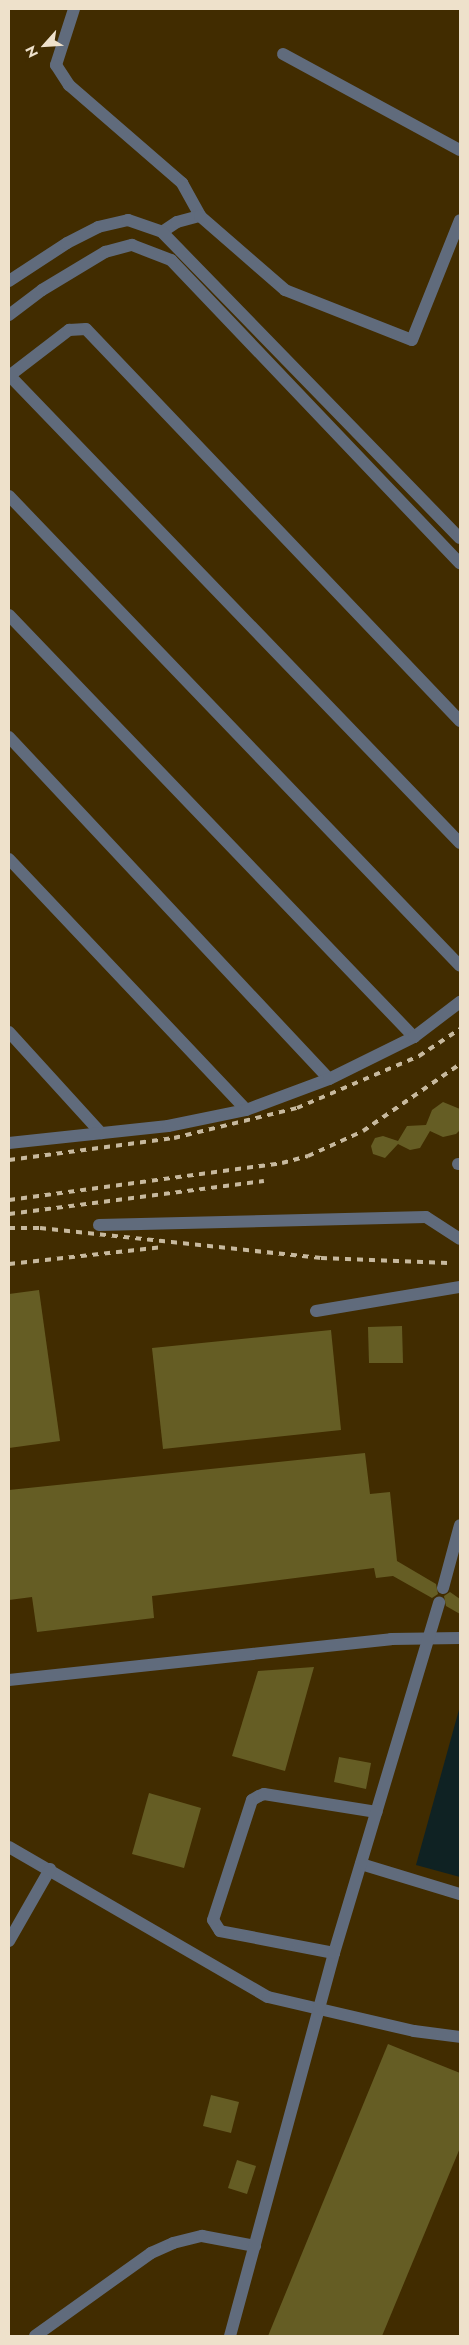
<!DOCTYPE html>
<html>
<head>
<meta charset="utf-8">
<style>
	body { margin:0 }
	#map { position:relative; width:469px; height:2345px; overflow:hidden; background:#412c00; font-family:Jost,sans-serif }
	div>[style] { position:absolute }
	.water>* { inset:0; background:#0f2223 }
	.building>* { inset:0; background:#655d24 }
	.minor>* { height:12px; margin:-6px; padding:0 6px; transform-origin:6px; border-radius:6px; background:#606b7c }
	.rail>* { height:4px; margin-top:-2px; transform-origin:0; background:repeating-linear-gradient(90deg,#c7b99e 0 6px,transparent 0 12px) }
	span { translate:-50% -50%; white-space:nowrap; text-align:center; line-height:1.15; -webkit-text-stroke:4px #412c00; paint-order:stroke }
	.frame { position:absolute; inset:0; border:10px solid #eee1cb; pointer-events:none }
	.north { position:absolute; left:20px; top:20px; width:50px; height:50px; -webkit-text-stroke:4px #412c00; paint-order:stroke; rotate:244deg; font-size:14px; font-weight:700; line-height:20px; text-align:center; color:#eee1cb }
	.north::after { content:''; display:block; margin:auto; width:18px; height:22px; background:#eee1cb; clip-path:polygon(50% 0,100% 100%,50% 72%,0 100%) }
</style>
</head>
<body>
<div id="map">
	<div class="water">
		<div style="clip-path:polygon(460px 1706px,460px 1877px,416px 1865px)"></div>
	</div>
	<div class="building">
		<div style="clip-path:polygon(443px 1102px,460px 1109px,460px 1130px,456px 1134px,443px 1137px,430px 1131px,420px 1148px,410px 1150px,398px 1144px,385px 1158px,373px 1154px,371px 1146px,375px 1138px,383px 1136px,398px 1141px,407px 1126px,426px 1125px,432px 1110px)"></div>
		<div style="clip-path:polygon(39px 1290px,60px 1441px,9px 1448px,9px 1294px)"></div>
		<div style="clip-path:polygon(402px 1326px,403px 1363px,369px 1363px,368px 1327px)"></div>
		<div style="clip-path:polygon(331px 1330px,341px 1430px,163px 1449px,152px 1348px)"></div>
		<div style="clip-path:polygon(365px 1453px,370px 1494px,390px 1492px,397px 1561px,436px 1584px,438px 1594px,432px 1598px,393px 1576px,376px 1578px,374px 1568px,152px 1596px,154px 1618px,37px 1632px,32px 1597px,9px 1600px,9px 1490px)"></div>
		<div style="clip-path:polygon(450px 1592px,460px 1599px,460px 1614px,446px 1606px,444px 1596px)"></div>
		<div style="clip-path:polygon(314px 1667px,285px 1771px,232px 1756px,258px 1671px)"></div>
		<div style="clip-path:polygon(339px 1757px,371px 1763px,366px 1789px,334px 1782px)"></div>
		<div style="clip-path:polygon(149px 1793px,201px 1808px,184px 1868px,132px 1854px)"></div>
		<div style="clip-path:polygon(388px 2044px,460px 2073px,460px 2148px,382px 2336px,268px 2336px)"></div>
		<div style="clip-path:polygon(211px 2095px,239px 2102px,231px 2133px,203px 2126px)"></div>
		<div style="clip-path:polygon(237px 2160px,256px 2166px,247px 2194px,228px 2188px)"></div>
	</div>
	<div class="minor">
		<div style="left:74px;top:9px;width:59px;rotate:107.8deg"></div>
		<div style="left:56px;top:65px;width:24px;rotate:57deg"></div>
		<div style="left:69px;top:85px;width:150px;rotate:40.9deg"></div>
		<div style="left:182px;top:183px;width:38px;rotate:61deg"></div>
		<div style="left:283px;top:54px;width:201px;rotate:28.5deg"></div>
		<div style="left:162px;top:232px;width:18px;rotate:-34deg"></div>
		<div style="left:177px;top:222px;width:24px;rotate:-15deg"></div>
		<div style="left:200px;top:216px;width:113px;rotate:41deg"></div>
		<div style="left:285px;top:290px;width:136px;rotate:21.5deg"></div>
		<div style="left:412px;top:340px;width:129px;rotate:-68.2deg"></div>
		<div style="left:9px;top:281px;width:69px;rotate:-33.2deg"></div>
		<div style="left:67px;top:243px;width:35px;rotate:-27deg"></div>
		<div style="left:98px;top:227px;width:31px;rotate:-13deg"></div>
		<div style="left:128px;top:220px;width:36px;rotate:19deg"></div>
		<div style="left:162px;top:232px;width:427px;rotate:45.8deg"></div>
		<div style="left:9px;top:315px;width:41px;rotate:-37.1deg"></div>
		<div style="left:42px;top:290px;width:74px;rotate:-31.1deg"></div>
		<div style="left:105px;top:252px;width:28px;rotate:-15deg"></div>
		<div style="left:132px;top:245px;width:42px;rotate:21deg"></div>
		<div style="left:171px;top:260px;width:419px;rotate:46.4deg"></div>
		<div style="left:9px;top:375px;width:650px;rotate:46.06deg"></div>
		<div style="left:9px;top:376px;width:76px;rotate:-37.5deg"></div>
		<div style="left:69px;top:330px;width:17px;rotate:-3deg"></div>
		<div style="left:86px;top:329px;width:542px;rotate:46.35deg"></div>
		<div style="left:9px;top:496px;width:651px;rotate:46.18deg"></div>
		<div style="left:9px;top:615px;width:585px;rotate:46.18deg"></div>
		<div style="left:9px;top:737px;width:468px;rotate:46.9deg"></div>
		<div style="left:9px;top:859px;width:345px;rotate:46.6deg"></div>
		<div style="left:9px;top:1032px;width:137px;rotate:47.7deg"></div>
		<div style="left:9px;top:1143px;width:160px;rotate:-6.1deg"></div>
		<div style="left:168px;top:1126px;width:80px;rotate:-11.6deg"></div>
		<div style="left:246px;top:1110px;width:89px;rotate:-20.5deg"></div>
		<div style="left:329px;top:1079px;width:95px;rotate:-26.3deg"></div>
		<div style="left:414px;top:1037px;width:58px;rotate:-37.3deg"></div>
		<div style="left:458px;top:1164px;width:2px"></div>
		<div style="left:99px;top:1225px;width:327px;rotate:-1.4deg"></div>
		<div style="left:426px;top:1217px;width:40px;rotate:32.9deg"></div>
		<div style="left:316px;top:1311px;width:146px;rotate:-9.5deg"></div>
		<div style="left:443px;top:1588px;width:65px;rotate:-74.9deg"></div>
		<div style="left:9px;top:1680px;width:384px;rotate:-6.1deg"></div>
		<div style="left:391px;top:1639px;width:69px;rotate:-0.8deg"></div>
		<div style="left:9px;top:1847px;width:299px;rotate:30.1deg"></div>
		<div style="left:268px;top:1997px;width:150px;rotate:13.1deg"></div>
		<div style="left:414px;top:2031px;width:46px;rotate:7.4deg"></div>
		<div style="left:361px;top:1864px;width:103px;rotate:16.9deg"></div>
		<div style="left:9px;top:1941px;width:83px;rotate:-60.3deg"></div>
		<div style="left:334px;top:1953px;width:116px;rotate:-169.1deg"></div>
		<div style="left:220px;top:1931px;width:13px;rotate:-122deg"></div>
		<div style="left:213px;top:1920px;width:126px;rotate:-72deg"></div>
		<div style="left:252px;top:1800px;width:8px;rotate:-30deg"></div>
		<div style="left:259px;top:1796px;width:5px;rotate:-22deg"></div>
		<div style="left:264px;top:1794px;width:114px;rotate:9.1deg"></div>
		<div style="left:35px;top:2336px;width:143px;rotate:-35.6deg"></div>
		<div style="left:151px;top:2253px;width:24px;rotate:-24deg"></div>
		<div style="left:173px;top:2243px;width:30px;rotate:-14deg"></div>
		<div style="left:202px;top:2236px;width:54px;rotate:10.7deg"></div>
		<div style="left:230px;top:2336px;width:397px;rotate:-74.8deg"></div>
		<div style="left:334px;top:1953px;width:366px;rotate:-73.3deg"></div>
	</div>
	<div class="rail">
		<div style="left:9px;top:1160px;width:166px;rotate:-7.6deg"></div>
		<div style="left:174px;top:1138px;width:127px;rotate:-13.7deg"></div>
		<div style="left:297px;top:1108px;width:133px;rotate:-23.1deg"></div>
		<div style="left:419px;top:1056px;width:49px;rotate:-33.4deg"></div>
		<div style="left:9px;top:1200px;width:275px;rotate:-7.7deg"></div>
		<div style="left:282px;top:1163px;width:27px;rotate:-15deg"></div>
		<div style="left:308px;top:1156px;width:60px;rotate:-24.4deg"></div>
		<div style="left:363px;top:1131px;width:118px;rotate:-34.6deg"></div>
		<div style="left:9px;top:1214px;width:257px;rotate:-7.4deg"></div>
		<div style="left:9px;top:1228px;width:31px"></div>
		<div style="left:40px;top:1228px;width:283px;rotate:6.1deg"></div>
		<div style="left:321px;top:1258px;width:127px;rotate:2.3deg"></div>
		<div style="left:9px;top:1264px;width:155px;rotate:-6.3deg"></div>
	</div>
	<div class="frame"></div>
	<div class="north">N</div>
</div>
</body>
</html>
